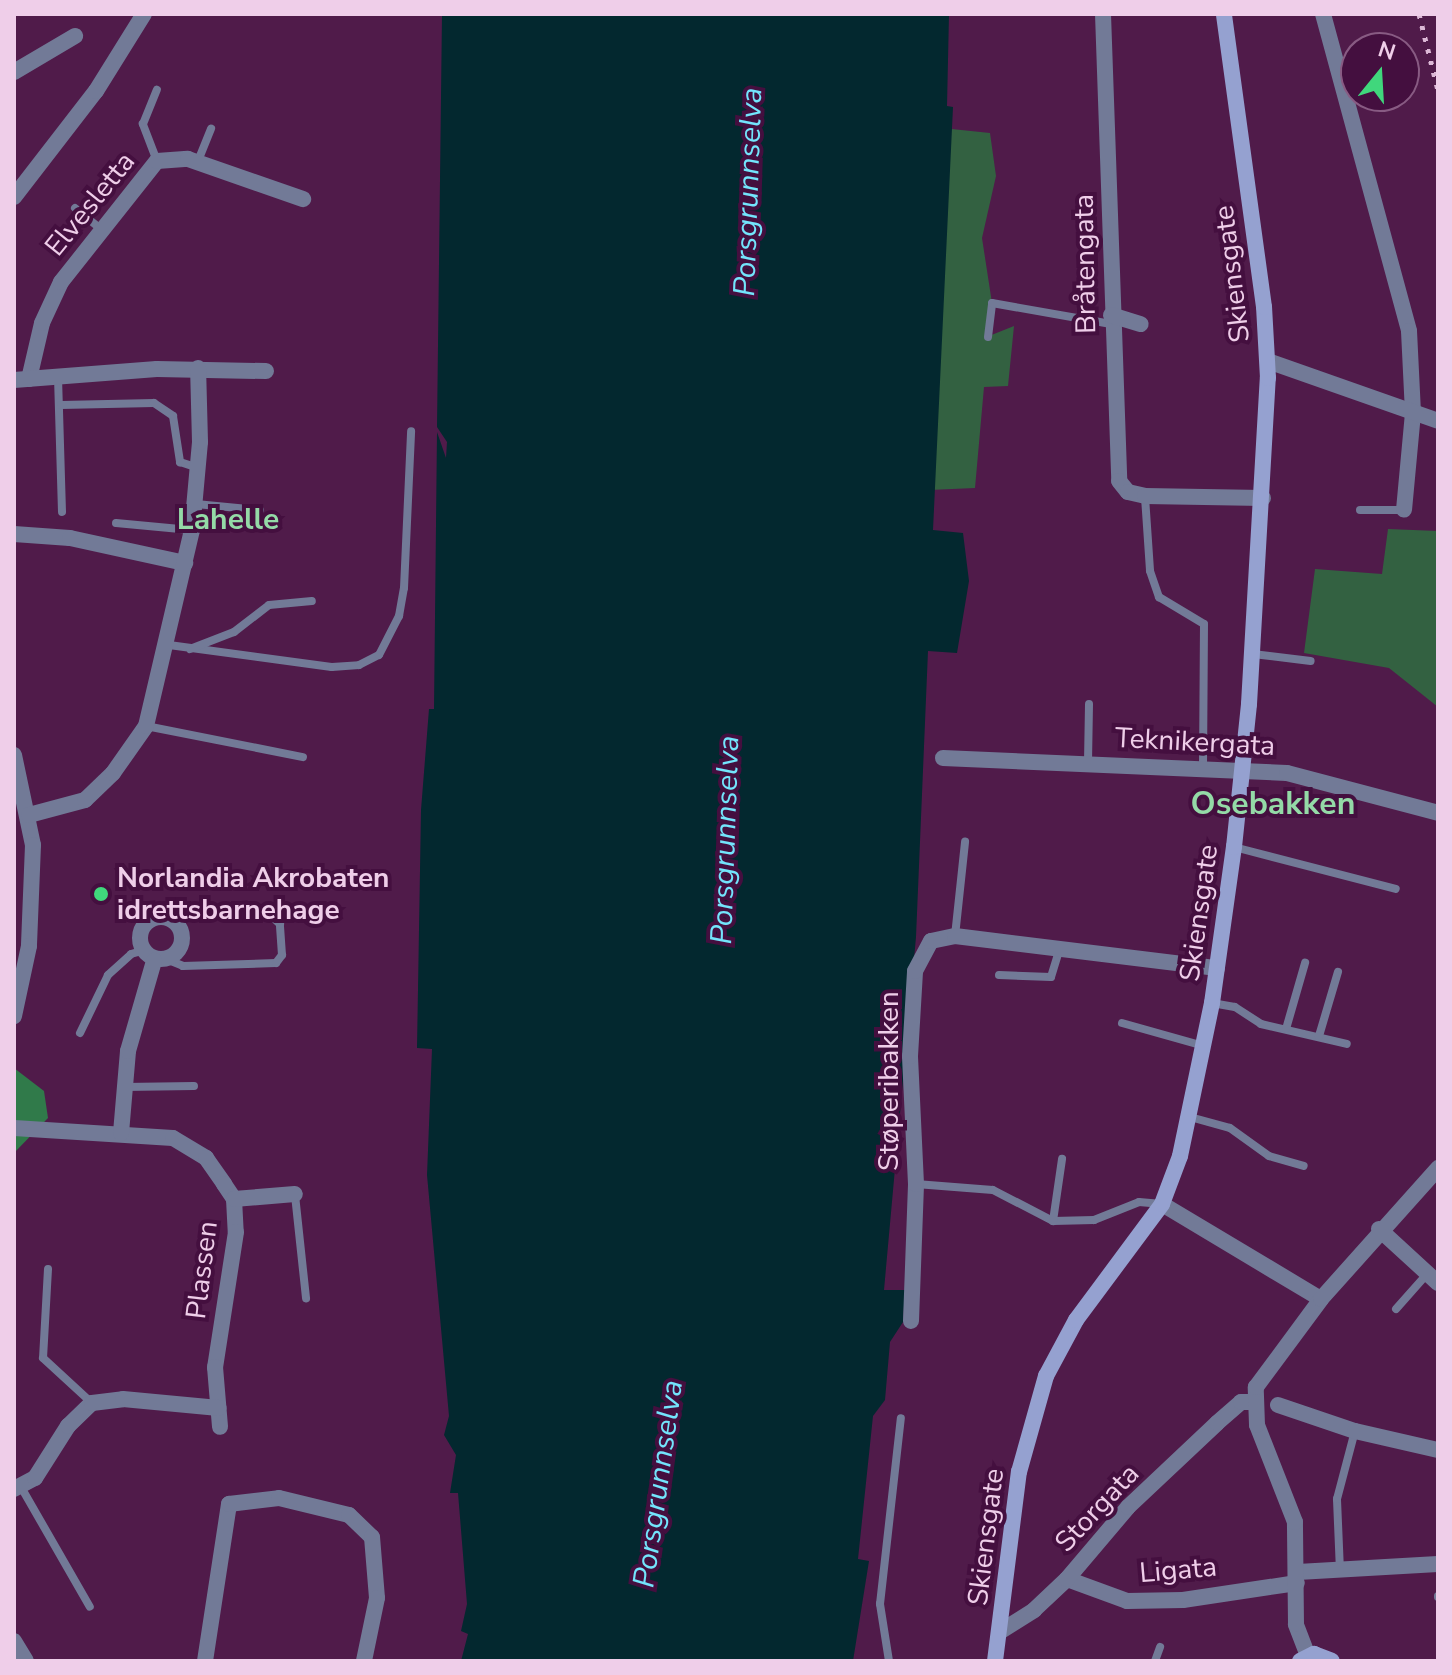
<!DOCTYPE html>
<html>
<head>
<meta charset="utf-8">
<style>
	body { margin:0 }
	#map { position:relative; width:1452px; height:1675px; overflow:hidden; background:#501b4a; font-family:"Nunito Sans",sans-serif }
	div>[style] { position:absolute }
	.green>* { inset:0; background:#336141 }
	.forest>* { inset:0; background:#307a4a }
	.water>* { inset:0; background:#03282f }
	.lane>* { height:8px; margin:-4px; padding:0 4px; transform-origin:4px; border-radius:4px; background:#727a97 }
	.street>* { height:16px; margin:-8px; padding:0 8px; transform-origin:8px; border-radius:8px; background:#727a97 }
	.street>.ring { margin:-8px; padding:0; box-sizing:content-box; background:none; border:16px solid #727a97; border-radius:50% }
	.secondary>* { height:16px; margin:-8px; padding:0 8px; transform-origin:8px; border-radius:8px; background:#95a1d0 }
	.rail>* { height:5px; margin-top:-2.5px; transform-origin:0; background:repeating-linear-gradient(90deg,#dcb8d6 0 4px,transparent 0 12px) }
	.dots>* { width:22px; height:22px; translate:-50% -50%; box-sizing:border-box; border:4px solid #440f3f; border-radius:50% }
	span { translate:-50% -50%; white-space:nowrap; text-align:center; line-height:1.15; -webkit-text-stroke:8px #440f3f; paint-order:stroke }
	.street-label { font-size:28px; color:#efcee9 }
	.poi-label { font-size:28px; color:#efcee9; font-weight:700 }
	.left { translate:0 -50%; text-align:left }
	.water-label { font-size:30px; color:#73e5fc; font-style:italic }
	.neighbourhood-label { font-size:30px; color:#94daa7; font-weight:700 }
	.quarter-label { font-size:32px; color:#94daa7; font-weight:700 }
	.frame { position:absolute; inset:0; border:16px solid #efcee9; pointer-events:none }
	.north { position:absolute; left:1340px; top:32px; width:80px; height:80px; box-sizing:border-box; background:#440f3f; border:2px solid #885b83; border-radius:50%; rotate:18deg; font-size:22px; font-weight:700; line-height:32px; text-align:center; color:#efcee9 }
	.north::after { content:''; display:block; margin:auto; width:28px; height:36px; background:#40d77c; clip-path:polygon(50% 0,100% 100%,50% 72%,0 100%) }
</style>
</head>
<body>
<div id="map">
	<div class="green">
		<div style="clip-path:polygon(942px 128px,990px 133px,996px 176px,982px 238px,992px 303px,989px 336px,1014px 326px,1008px 386px,984px 387px,975px 488px,929px 490px)"></div>
		<div style="clip-path:polygon(1388px 529px,1438px 531px,1438px 707px,1389px 668px,1304px 653px,1315px 569px,1382px 574px)"></div>
	</div>
	<div class="forest">
		<div style="clip-path:polygon(14px 1068px,44px 1091px,48px 1118px,14px 1153px)"></div>
	</div>
	<div class="water">
		<div style="clip-path:polygon(442px 14px,949px 14px,947px 106px,953px 107px,933px 530px,963px 533px,969px 581px,957px 653px,928px 651px,916px 937px,884px 1290px,905px 1290px,903px 1322px,890px 1342px,885px 1400px,873px 1416px,858px 1559px,869px 1561px,853px 1661px,461px 1661px,468px 1634px,461px 1631px,467px 1604px,458px 1493px,450px 1493px,456px 1455px,444px 1435px,449px 1416px,427px 1175px,432px 1049px,417px 1048px,421px 810px,429px 709px,434px 709px,437px 432px,446px 458px,447px 442px,437px 427px)"></div>
	</div>
	<div class="lane">
		<div style="left:157px;top:161px;width:40px;rotate:-111deg"></div>
		<div style="left:143px;top:124px;width:37px;rotate:-68deg"></div>
		<div style="left:198px;top:161px;width:35px;rotate:-68deg"></div>
		<div style="left:75px;top:208px;width:35px;rotate:39deg"></div>
		<div style="left:988px;top:337px;width:34px;rotate:-83deg"></div>
		<div style="left:992px;top:303px;width:121px;rotate:10deg"></div>
		<div style="left:58px;top:377px;width:135px;rotate:88.3deg"></div>
		<div style="left:61px;top:405px;width:93px;rotate:-1.2deg"></div>
		<div style="left:154px;top:403px;width:23px;rotate:34deg"></div>
		<div style="left:173px;top:416px;width:47px;rotate:81.3deg"></div>
		<div style="left:180px;top:462px;width:19px;rotate:18deg"></div>
		<div style="left:1145px;top:497px;width:74px;rotate:86.1deg"></div>
		<div style="left:1150px;top:571px;width:28px;rotate:71deg"></div>
		<div style="left:1159px;top:597px;width:52px;rotate:31deg"></div>
		<div style="left:1204px;top:624px;width:141px;rotate:90.4deg"></div>
		<div style="left:196px;top:504px;width:64px;rotate:5.4deg"></div>
		<div style="left:1360px;top:510px;width:44px"></div>
		<div style="left:116px;top:523px;width:75px;rotate:5.3deg"></div>
		<div style="left:169px;top:645px;width:164px;rotate:7.7deg"></div>
		<div style="left:332px;top:667px;width:27px;rotate:-4deg"></div>
		<div style="left:359px;top:665px;width:22px;rotate:-27deg"></div>
		<div style="left:379px;top:655px;width:44px;rotate:-62.9deg"></div>
		<div style="left:399px;top:616px;width:28px;rotate:-80deg"></div>
		<div style="left:404px;top:588px;width:157px;rotate:-87.4deg"></div>
		<div style="left:190px;top:649px;width:47px;rotate:-21.1deg"></div>
		<div style="left:234px;top:632px;width:44px;rotate:-37.6deg"></div>
		<div style="left:269px;top:605px;width:43px;rotate:-5.3deg"></div>
		<div style="left:1253px;top:654px;width:58px;rotate:6.9deg"></div>
		<div style="left:146px;top:726px;width:160px;rotate:11.2deg"></div>
		<div style="left:1088px;top:762px;width:58px;rotate:-89deg"></div>
		<div style="left:1234px;top:847px;width:167px;rotate:14.5deg"></div>
		<div style="left:955px;top:936px;width:95px;rotate:-83.9deg"></div>
		<div style="left:166px;top:959px;width:18px;rotate:22deg"></div>
		<div style="left:183px;top:966px;width:93px;rotate:-1.8deg"></div>
		<div style="left:276px;top:963px;width:10px;rotate:-53deg"></div>
		<div style="left:282px;top:955px;width:31px;rotate:-94deg"></div>
		<div style="left:280px;top:924px;width:15px;rotate:-138deg"></div>
		<div style="left:269px;top:914px;width:79px;rotate:178.5deg"></div>
		<div style="left:190px;top:916px;width:15px;rotate:157deg"></div>
		<div style="left:999px;top:975px;width:52px;rotate:2.2deg"></div>
		<div style="left:1051px;top:977px;width:30px;rotate:-73deg"></div>
		<div style="left:1212px;top:1003px;width:23px;rotate:10deg"></div>
		<div style="left:1235px;top:1007px;width:31px;rotate:33deg"></div>
		<div style="left:1261px;top:1024px;width:88px;rotate:13.1deg"></div>
		<div style="left:1122px;top:1023px;width:85px;rotate:15.7deg"></div>
		<div style="left:1286px;top:1029px;width:69px;rotate:-73.9deg"></div>
		<div style="left:80px;top:1033px;width:64px;rotate:-64.2deg"></div>
		<div style="left:108px;top:975px;width:31px;rotate:-42deg"></div>
		<div style="left:131px;top:954px;width:15px;rotate:-16deg"></div>
		<div style="left:1319px;top:1036px;width:67px;rotate:-73.5deg"></div>
		<div style="left:124px;top:1087px;width:70px;rotate:-0.8deg"></div>
		<div style="left:1190px;top:1117px;width:41px;rotate:15.4deg"></div>
		<div style="left:1230px;top:1128px;width:48px;rotate:35.7deg"></div>
		<div style="left:1269px;top:1156px;width:36px;rotate:16deg"></div>
		<div style="left:916px;top:1184px;width:77px;rotate:4.5deg"></div>
		<div style="left:993px;top:1190px;width:68px;rotate:27.3deg"></div>
		<div style="left:1053px;top:1221px;width:41px;rotate:-1.4deg"></div>
		<div style="left:1094px;top:1220px;width:48px;rotate:-21.8deg"></div>
		<div style="left:1139px;top:1202px;width:23px;rotate:5deg"></div>
		<div style="left:295px;top:1195px;width:104px;rotate:83.9deg"></div>
		<div style="left:1053px;top:1221px;width:63px;rotate:-81.7deg"></div>
		<div style="left:48px;top:1269px;width:89px;rotate:93.2deg"></div>
		<div style="left:43px;top:1358px;width:67px;rotate:42.6deg"></div>
		<div style="left:1396px;top:1309px;width:47px;rotate:-48.5deg"></div>
		<div style="left:21px;top:1487px;width:138px;rotate:60.1deg"></div>
		<div style="left:1340px;top:1571px;width:72px;rotate:-92.4deg"></div>
		<div style="left:1337px;top:1499px;width:70px;rotate:-75.2deg"></div>
		<div style="left:1438px;top:1596px;width:1px;rotate:90deg"></div>
		<div style="left:889px;top:1661px;width:58px;rotate:-99deg"></div>
		<div style="left:880px;top:1604px;width:187px;rotate:-83.6deg"></div>
		<div style="left:1155px;top:1661px;width:15px;rotate:-70deg"></div>
	</div>
	<div class="street">
		<div style="left:1103px;top:14px;width:467px;rotate:88deg"></div>
		<div style="left:1119px;top:481px;width:14px;rotate:51deg"></div>
		<div style="left:1128px;top:492px;width:17px;rotate:13deg"></div>
		<div style="left:1145px;top:496px;width:118px;rotate:1deg"></div>
		<div style="left:1323px;top:14px;width:328px;rotate:74.8deg"></div>
		<div style="left:1409px;top:331px;width:82px;rotate:87.2deg"></div>
		<div style="left:1413px;top:413px;width:97px;rotate:95.3deg"></div>
		<div style="left:14px;top:72px;width:71px;rotate:-30.5deg"></div>
		<div style="left:14px;top:197px;width:134px;rotate:-52.3deg"></div>
		<div style="left:96px;top:91px;width:91px;rotate:-58.1deg"></div>
		<div style="left:1111px;top:315px;width:31px;rotate:17deg"></div>
		<div style="left:1268px;top:361px;width:180px;rotate:19.4deg"></div>
		<div style="left:29px;top:379px;width:57px;rotate:-76.9deg"></div>
		<div style="left:42px;top:323px;width:45px;rotate:-65.1deg"></div>
		<div style="left:61px;top:282px;width:154px;rotate:-51.6deg"></div>
		<div style="left:157px;top:161px;width:31px;rotate:-4deg"></div>
		<div style="left:188px;top:159px;width:122px;rotate:19.2deg"></div>
		<div style="left:14px;top:380px;width:143px;rotate:-4.4deg"></div>
		<div style="left:157px;top:369px;width:109px;rotate:1.1deg"></div>
		<div style="left:14px;top:534px;width:56px;rotate:4.1deg"></div>
		<div style="left:70px;top:538px;width:118px;rotate:12.3deg"></div>
		<div style="left:14px;top:755px;width:92px;rotate:78.1deg"></div>
		<div style="left:33px;top:845px;width:101px;rotate:92.3deg"></div>
		<div style="left:29px;top:946px;width:72px;rotate:102.1deg"></div>
		<div style="left:943px;top:758px;width:344px;rotate:2.5deg"></div>
		<div style="left:1287px;top:773px;width:156px;rotate:14.8deg"></div>
		<div style="left:29px;top:815px;width:58px;rotate:-15deg"></div>
		<div style="left:85px;top:800px;width:39px;rotate:-44deg"></div>
		<div style="left:113px;top:773px;width:57px;rotate:-54.9deg"></div>
		<div style="left:146px;top:726px;width:201px;rotate:-76.8deg"></div>
		<div style="left:192px;top:530px;width:88px;rotate:-84.8deg"></div>
		<div style="left:200px;top:442px;width:74px;rotate:-91.5deg"></div>
		<div class="ring" style="left:140px;top:917px;width:26px;height:26px"></div>
		<div style="left:14px;top:1128px;width:159px;rotate:3.6deg"></div>
		<div style="left:173px;top:1138px;width:39px;rotate:31deg"></div>
		<div style="left:206px;top:1158px;width:32px;rotate:55deg"></div>
		<div style="left:224px;top:1184px;width:18px;rotate:56deg"></div>
		<div style="left:234px;top:1199px;width:33px;rotate:87deg"></div>
		<div style="left:236px;top:1232px;width:137px;rotate:98.8deg"></div>
		<div style="left:215px;top:1367px;width:60px;rotate:85.2deg"></div>
		<div style="left:121px;top:1133px;width:82px;rotate:-85.1deg"></div>
		<div style="left:128px;top:1051px;width:94px;rotate:-73.9deg"></div>
		<div style="left:234px;top:1199px;width:61px;rotate:-4.7deg"></div>
		<div style="left:1162px;top:1204px;width:185px;rotate:30.9deg"></div>
		<div style="left:1379px;top:1229px;width:80px;rotate:42.5deg"></div>
		<div style="left:911px;top:1321px;width:137px;rotate:-87.9deg"></div>
		<div style="left:916px;top:1184px;width:128px;rotate:-92.7deg"></div>
		<div style="left:910px;top:1056px;width:85px;rotate:-86.6deg"></div>
		<div style="left:915px;top:971px;width:34px;rotate:-62deg"></div>
		<div style="left:931px;top:941px;width:25px;rotate:-12deg"></div>
		<div style="left:955px;top:936px;width:264px;rotate:7deg"></div>
		<div style="left:1278px;top:1405px;width:81px;rotate:18.7deg"></div>
		<div style="left:1355px;top:1431px;width:85px;rotate:12.9deg"></div>
		<div style="left:14px;top:1489px;width:24px;rotate:-28deg"></div>
		<div style="left:35px;top:1478px;width:62px;rotate:-57.6deg"></div>
		<div style="left:68px;top:1426px;width:33px;rotate:-44deg"></div>
		<div style="left:92px;top:1403px;width:31px;rotate:-7deg"></div>
		<div style="left:123px;top:1399px;width:96px;rotate:5.4deg"></div>
		<div style="left:1298px;top:1572px;width:140px;rotate:-3.3deg"></div>
		<div style="left:1067px;top:1579px;width:64px;rotate:20.1deg"></div>
		<div style="left:1127px;top:1601px;width:56px;rotate:-1deg"></div>
		<div style="left:1183px;top:1600px;width:115px;rotate:-8.5deg"></div>
		<div style="left:1001px;top:1631px;width:39px;rotate:-32deg"></div>
		<div style="left:1034px;top:1610px;width:45px;rotate:-43.2deg"></div>
		<div style="left:1067px;top:1579px;width:94px;rotate:-49.7deg"></div>
		<div style="left:1128px;top:1507px;width:122px;rotate:-43.3deg"></div>
		<div style="left:1217px;top:1423px;width:32px;rotate:-41deg"></div>
		<div style="left:1241px;top:1402px;width:12px"></div>
		<div style="left:14px;top:1641px;width:23px;rotate:59deg"></div>
		<div style="left:1308px;top:1656px;width:34px;rotate:-111deg"></div>
		<div style="left:1296px;top:1624px;width:102px;rotate:-90.6deg"></div>
		<div style="left:1295px;top:1522px;width:104px;rotate:-111.4deg"></div>
		<div style="left:1257px;top:1425px;width:38px;rotate:-92deg"></div>
		<div style="left:1256px;top:1387px;width:109px;rotate:-53.5deg"></div>
		<div style="left:1321px;top:1299px;width:176px;rotate:-48.2deg"></div>
		<div style="left:205px;top:1661px;width:159px;rotate:-81.3deg"></div>
		<div style="left:229px;top:1504px;width:50px;rotate:-6.8deg"></div>
		<div style="left:279px;top:1498px;width:72px;rotate:13.7deg"></div>
		<div style="left:349px;top:1515px;width:32px;rotate:44deg"></div>
		<div style="left:372px;top:1537px;width:61px;rotate:85.3deg"></div>
		<div style="left:377px;top:1598px;width:64px;rotate:101.7deg"></div>
	</div>
	<div class="secondary">
		<div style="left:995px;top:1661px;width:191px;rotate:-82.8deg"></div>
		<div style="left:1019px;top:1472px;width:100px;rotate:-74.3deg"></div>
		<div style="left:1046px;top:1376px;width:64px;rotate:-61.8deg"></div>
		<div style="left:1076px;top:1320px;width:144px;rotate:-53.4deg"></div>
		<div style="left:1162px;top:1204px;width:51px;rotate:-69.4deg"></div>
		<div style="left:1180px;top:1156px;width:156px;rotate:-78.2deg"></div>
		<div style="left:1212px;top:1003px;width:158px;rotate:-82deg"></div>
		<div style="left:1234px;top:847px;width:144px;rotate:-84deg"></div>
		<div style="left:1249px;top:704px;width:327px;rotate:-86.7deg"></div>
		<div style="left:1268px;top:378px;width:71px;rotate:-93.2deg"></div>
		<div style="left:1264px;top:307px;width:296px;rotate:-97.8deg"></div>
		<div style="left:1300px;top:1661px;width:16px;rotate:-27deg"></div>
		<div style="left:1314px;top:1654px;width:19px;rotate:21deg"></div>
	</div>
	<div class="rail">
		<div style="left:1419px;top:14px;width:78px;rotate:76deg"></div>
	</div>
	<div class="dots">
		<div style="left:101px;top:894px;background:#40d77c"></div>
	</div>
	<div class="street-label">
		<span style="left:90px;top:204px;rotate:-51deg">Elvesletta</span>
		<span style="left:1085px;top:264px;rotate:-91deg">Bråtengata</span>
		<span style="left:1232px;top:274px;rotate:-97deg">Skiensgate</span>
		<span style="left:1195px;top:742px;rotate:3deg">Teknikergata</span>
		<span style="left:1199px;top:913px;rotate:-82deg">Skiensgate</span>
		<span style="left:889px;top:1081px;rotate:-90deg">Støperibakken</span>
		<span style="left:202px;top:1270px;rotate:-83deg">Plassen</span>
		<span style="left:1097px;top:1508px;rotate:-47deg">Storgata</span>
		<span style="left:986px;top:1537px;rotate:-83deg">Skiensgate</span>
		<span style="left:1178px;top:1570px;rotate:-5deg">Ligata</span>
	</div>
	<div class="poi-label">
		<span class="left" style="left:117px;top:894px">Norlandia Akrobaten<br>idrettsbarnehage</span>
	</div>
	<div class="water-label">
		<span style="left:749px;top:192px;rotate:-88deg">Porsgrunnselva</span>
		<span style="left:726px;top:840px;rotate:-88deg">Porsgrunnselva</span>
		<span style="left:659px;top:1484px;rotate:-82deg">Porsgrunnselva</span>
	</div>
	<div class="neighbourhood-label">
		<span style="left:228px;top:520px">Lahelle</span>
	</div>
	<div class="quarter-label">
		<span style="left:1273px;top:804px">Osebakken</span>
	</div>
	<div class="frame"></div>
	<div class="north">N</div>
</div>
</body>
</html>
